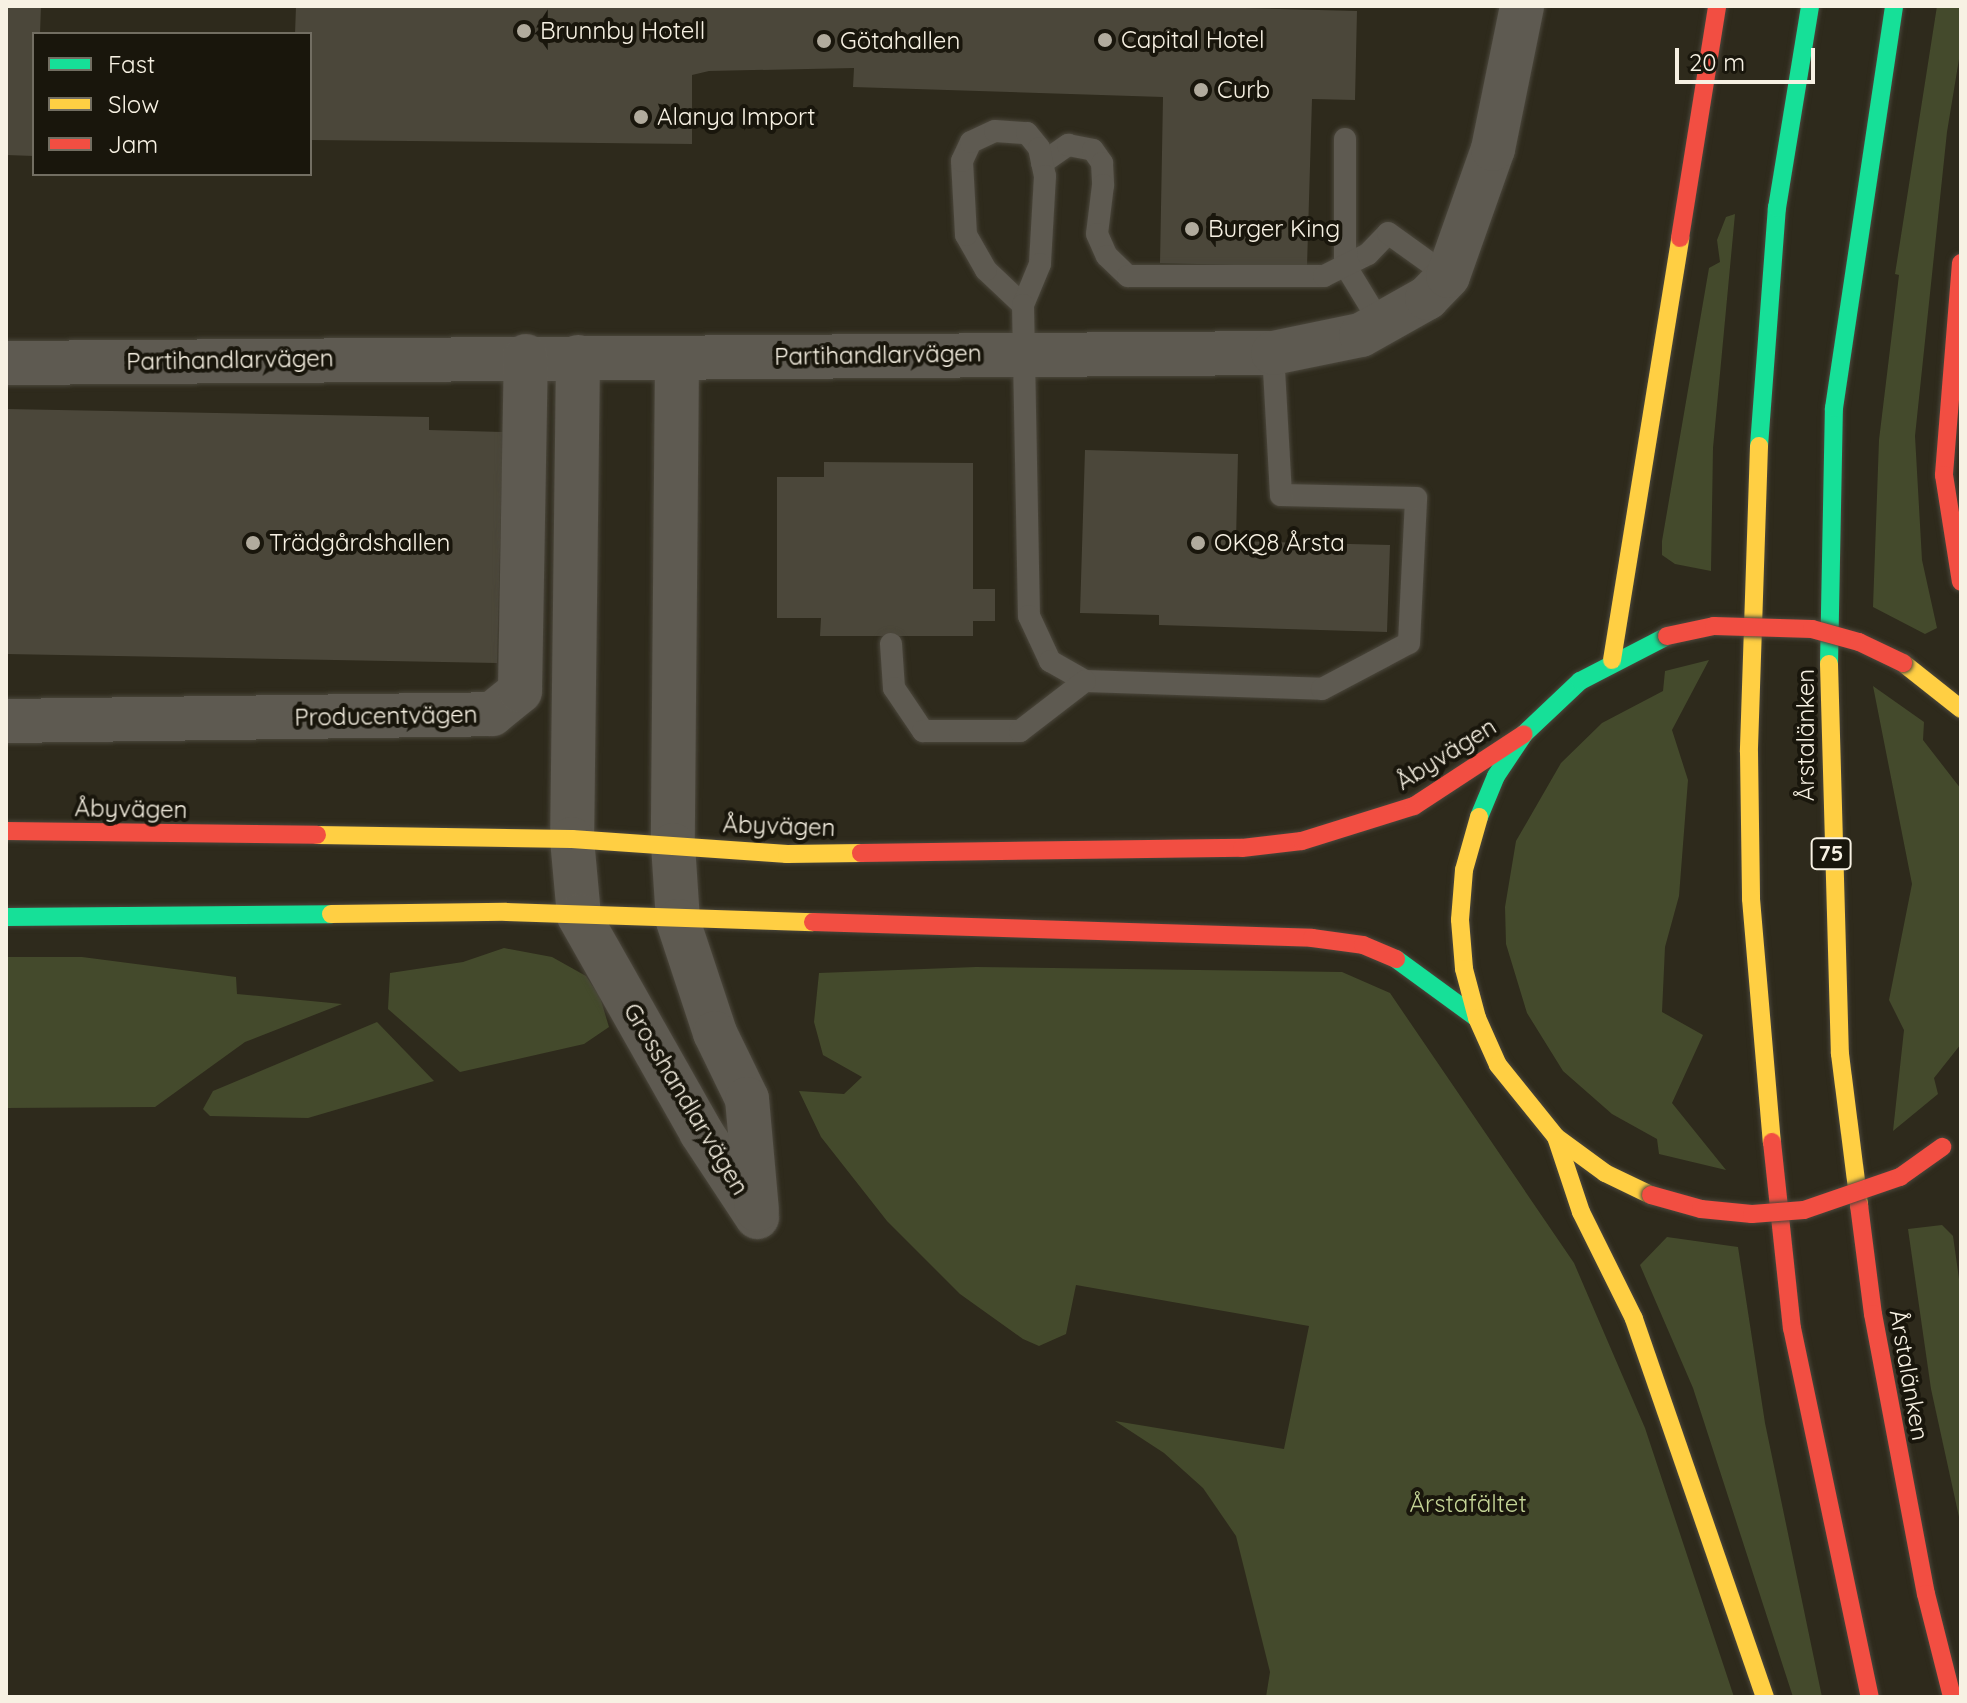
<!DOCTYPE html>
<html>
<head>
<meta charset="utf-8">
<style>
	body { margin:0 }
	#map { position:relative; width:1967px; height:1703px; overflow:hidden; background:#2e2a1c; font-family:Quicksand,sans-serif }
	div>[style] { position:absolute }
	.green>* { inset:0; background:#444a2c }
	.building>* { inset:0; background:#4b473a }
	.roads { filter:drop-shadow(0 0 2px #4b473c) drop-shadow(0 0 2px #4b473c) }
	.lane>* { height:22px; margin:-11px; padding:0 11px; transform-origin:11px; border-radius:11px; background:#5e5a51 }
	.street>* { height:44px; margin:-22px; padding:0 22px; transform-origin:22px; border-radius:22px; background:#5e5a51 }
	.fast>* { height:18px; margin:-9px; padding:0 9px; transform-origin:9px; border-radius:9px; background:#16e098 }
	.slow>* { height:18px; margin:-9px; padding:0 9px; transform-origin:9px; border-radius:9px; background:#ffcf43 }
	.jam>* { height:18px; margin:-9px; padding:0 9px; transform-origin:9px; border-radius:9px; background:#f24e42 }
	.bridges { filter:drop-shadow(0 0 2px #4b473c) drop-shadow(0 0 2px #4b473c) }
	.jam-bridge>* { height:18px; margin:-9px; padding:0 9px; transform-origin:9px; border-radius:9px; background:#f24e42 }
	.dots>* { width:22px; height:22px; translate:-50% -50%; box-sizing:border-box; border:4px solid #19160c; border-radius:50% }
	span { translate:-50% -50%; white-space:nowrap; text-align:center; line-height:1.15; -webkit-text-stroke:8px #19160c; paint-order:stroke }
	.shield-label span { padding:2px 6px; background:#19160c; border:2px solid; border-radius:6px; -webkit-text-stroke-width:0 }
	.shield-label { font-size:22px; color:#f7f1e3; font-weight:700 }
	.poi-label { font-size:24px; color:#f7f1e3 }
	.left { translate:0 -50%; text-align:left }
	.street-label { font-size:24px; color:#f7f1e3 }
	.park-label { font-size:24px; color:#c4d496 }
	.frame { position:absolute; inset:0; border:8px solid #f7f1e3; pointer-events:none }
	.legend { position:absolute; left:32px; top:32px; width:280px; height:144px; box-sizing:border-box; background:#19160c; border:2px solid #726e62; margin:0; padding:10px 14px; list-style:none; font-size:24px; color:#f7f1e3 }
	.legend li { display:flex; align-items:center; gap:16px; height:40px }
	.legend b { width:40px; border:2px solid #726e62 }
	.scale { position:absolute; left:1675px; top:48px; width:140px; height:36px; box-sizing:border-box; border:4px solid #f7f1e3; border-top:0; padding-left:10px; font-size:24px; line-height:28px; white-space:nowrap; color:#f7f1e3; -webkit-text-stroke:6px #19160c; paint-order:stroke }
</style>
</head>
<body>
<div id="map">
	<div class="green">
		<div style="clip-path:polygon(1937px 6px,1961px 6px,1961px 47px,1947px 132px,1915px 436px,1922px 560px,1937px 628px,1925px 634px,1873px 607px,1879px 440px,1899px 275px,1895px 274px)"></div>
		<div style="clip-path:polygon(1735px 214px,1713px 448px,1711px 571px,1675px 564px,1662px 555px,1662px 541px,1709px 268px,1720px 262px,1717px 240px,1726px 217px)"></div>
		<div style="clip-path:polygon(1709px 660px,1672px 730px,1688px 780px,1679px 896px,1665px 947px,1662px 1012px,1703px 1035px,1672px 1103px,1726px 1170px,1659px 1154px,1657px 1139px,1612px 1114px,1563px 1071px,1527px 1013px,1506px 944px,1505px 907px,1516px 841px,1561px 763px,1602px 723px,1663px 691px,1665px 671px)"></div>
		<div style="clip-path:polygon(1873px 686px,1924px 722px,1923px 740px,1961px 789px,1961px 1044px,1934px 1078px,1938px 1094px,1893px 1131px,1904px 1030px,1889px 1000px,1912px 884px)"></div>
		<div style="clip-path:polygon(504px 948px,552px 957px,586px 976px,600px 997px,609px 1027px,584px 1044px,460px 1072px,388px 1009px,390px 973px,463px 962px)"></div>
		<div style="clip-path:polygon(6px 957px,82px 957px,236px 977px,237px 994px,342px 1004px,245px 1042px,155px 1107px,6px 1108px)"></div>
		<div style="clip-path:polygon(976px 967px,1342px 972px,1390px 993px,1574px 1263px,1645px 1428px,1734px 1697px,1266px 1697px,1270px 1672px,1236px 1536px,1203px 1488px,1164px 1453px,1115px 1421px,1284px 1449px,1309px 1326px,1076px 1285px,1066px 1334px,1039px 1346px,1023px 1339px,960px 1294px,887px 1221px,821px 1137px,799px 1091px,844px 1094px,862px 1077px,823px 1055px,814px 1022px,819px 973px)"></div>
		<div style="clip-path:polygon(377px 1022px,434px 1081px,308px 1118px,210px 1116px,203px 1109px,213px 1091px)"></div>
		<div style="clip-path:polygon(1942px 1225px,1953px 1236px,1961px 1293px,1961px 1526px,1931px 1389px,1908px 1229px)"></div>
		<div style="clip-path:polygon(1667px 1237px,1738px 1247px,1765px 1423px,1822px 1697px,1793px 1697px,1693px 1388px,1640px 1265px)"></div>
	</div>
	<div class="building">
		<div style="clip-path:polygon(6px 6px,41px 6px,40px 34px,34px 34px,34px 156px,6px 155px)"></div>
		<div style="clip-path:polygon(296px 6px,1173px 6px,1357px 11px,1355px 100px,1312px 99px,1307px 267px,1160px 263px,1163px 97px,853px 87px,854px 68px,709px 71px,692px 75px,692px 144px,310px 140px,310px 34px,295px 34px)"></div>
		<div style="clip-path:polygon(6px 409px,429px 417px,429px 430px,503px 432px,497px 663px,6px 654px)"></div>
		<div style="clip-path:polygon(1085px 450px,1238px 454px,1236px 541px,1390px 545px,1387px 632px,1159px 625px,1159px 615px,1080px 613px)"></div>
		<div style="clip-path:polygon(824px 462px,973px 463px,973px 589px,995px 589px,995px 621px,973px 621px,973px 636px,820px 636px,821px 618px,777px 618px,777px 477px,824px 477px)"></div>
	</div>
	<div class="roads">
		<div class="lane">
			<div style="left:1345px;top:139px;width:126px;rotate:90deg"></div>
			<div style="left:1345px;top:265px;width:69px;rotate:58.6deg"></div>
			<div style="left:1042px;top:163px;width:32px;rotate:-35deg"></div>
			<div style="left:1068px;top:145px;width:25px;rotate:11deg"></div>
			<div style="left:1093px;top:150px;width:16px;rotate:55deg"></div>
			<div style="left:1102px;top:163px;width:22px;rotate:87deg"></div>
			<div style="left:1103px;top:185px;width:49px;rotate:97deg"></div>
			<div style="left:1097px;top:234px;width:24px;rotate:66deg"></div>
			<div style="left:1107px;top:256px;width:29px;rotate:44deg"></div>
			<div style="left:1128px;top:276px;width:196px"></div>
			<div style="left:1324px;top:276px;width:49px;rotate:-26.6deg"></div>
			<div style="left:1368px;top:254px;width:29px;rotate:-46deg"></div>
			<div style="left:1388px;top:233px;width:74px;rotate:35.6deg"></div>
			<div style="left:1023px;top:305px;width:51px;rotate:-136.6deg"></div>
			<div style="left:986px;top:270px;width:40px;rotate:-119.7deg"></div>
			<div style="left:966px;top:235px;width:74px;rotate:-93.1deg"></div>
			<div style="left:962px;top:161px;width:21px;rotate:-65deg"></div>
			<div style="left:971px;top:142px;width:26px;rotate:-25deg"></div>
			<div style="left:995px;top:131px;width:32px;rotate:4deg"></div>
			<div style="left:1027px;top:133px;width:19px;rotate:51deg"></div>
			<div style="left:1039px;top:148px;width:29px;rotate:78deg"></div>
			<div style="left:1045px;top:176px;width:88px;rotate:93.3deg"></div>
			<div style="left:1040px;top:264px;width:44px;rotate:112.5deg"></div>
			<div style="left:1023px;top:305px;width:311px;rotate:88.9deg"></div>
			<div style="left:1029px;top:616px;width:50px;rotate:65deg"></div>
			<div style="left:1050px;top:661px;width:40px;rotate:29.7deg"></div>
			<div style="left:1085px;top:681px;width:237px;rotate:1.9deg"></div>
			<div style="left:1322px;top:689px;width:98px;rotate:-27.9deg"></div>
			<div style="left:1409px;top:643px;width:145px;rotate:-87.2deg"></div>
			<div style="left:1416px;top:498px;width:135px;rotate:-178.7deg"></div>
			<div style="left:1281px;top:495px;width:142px;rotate:-93.2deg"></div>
			<div style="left:891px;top:644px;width:44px;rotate:86.1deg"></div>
			<div style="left:894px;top:688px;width:52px;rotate:56deg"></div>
			<div style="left:923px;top:731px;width:97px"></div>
			<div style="left:1020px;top:731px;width:82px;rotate:-37.6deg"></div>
		</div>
		<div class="street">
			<div style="left:578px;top:357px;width:482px;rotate:90.7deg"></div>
			<div style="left:572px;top:839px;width:77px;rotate:84.8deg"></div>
			<div style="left:579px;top:916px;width:248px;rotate:60.5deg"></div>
			<div style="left:701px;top:1132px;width:102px;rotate:56.6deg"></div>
			<div style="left:677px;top:359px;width:486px;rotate:90.5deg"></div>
			<div style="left:673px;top:845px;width:76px;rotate:86.2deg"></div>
			<div style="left:678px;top:921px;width:118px;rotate:71.7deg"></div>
			<div style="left:715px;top:1033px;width:73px;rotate:64.1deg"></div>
			<div style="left:747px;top:1099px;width:111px;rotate:84.9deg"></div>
			<div style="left:6px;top:363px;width:1267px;rotate:-0.45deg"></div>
			<div style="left:1273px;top:353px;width:90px;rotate:-11.6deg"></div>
			<div style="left:1361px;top:335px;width:76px;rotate:-29.3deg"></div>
			<div style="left:1427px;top:298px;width:30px;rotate:-46deg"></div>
			<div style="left:1448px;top:276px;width:135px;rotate:-70.5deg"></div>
			<div style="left:1493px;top:149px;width:146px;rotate:-78.5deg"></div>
			<div style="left:6px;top:721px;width:486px;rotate:-0.8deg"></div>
			<div style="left:492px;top:714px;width:36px;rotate:-39deg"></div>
			<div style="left:520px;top:691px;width:335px;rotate:-89deg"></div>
		</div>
		<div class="fast">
			<div style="left:1759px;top:446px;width:239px;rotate:-85.7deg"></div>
			<div style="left:1777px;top:208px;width:205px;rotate:-80.7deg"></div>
			<div style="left:1829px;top:664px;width:256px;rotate:-88.9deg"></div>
			<div style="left:1834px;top:408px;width:406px;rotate:-81.5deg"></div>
			<div style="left:1479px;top:817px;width:44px;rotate:-67.5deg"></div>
			<div style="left:1496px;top:776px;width:50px;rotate:-56.3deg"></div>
			<div style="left:1524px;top:734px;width:77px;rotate:-43.4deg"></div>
			<div style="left:1580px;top:681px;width:98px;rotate:-27.3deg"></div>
			<div style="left:6px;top:917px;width:325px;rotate:-0.5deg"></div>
			<div style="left:1396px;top:959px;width:100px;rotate:36.1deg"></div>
		</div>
		<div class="slow">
			<div style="left:1759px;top:446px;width:306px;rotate:91.9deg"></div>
			<div style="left:1749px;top:752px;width:147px;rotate:89.2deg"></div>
			<div style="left:1751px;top:899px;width:244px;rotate:85.1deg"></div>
			<div style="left:1612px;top:660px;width:427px;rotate:-80.8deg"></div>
			<div style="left:1903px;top:663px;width:74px;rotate:38.4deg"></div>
			<div style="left:1829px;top:664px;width:390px;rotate:88.4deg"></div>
			<div style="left:1840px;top:1054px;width:152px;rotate:82.8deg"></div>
			<div style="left:1479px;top:817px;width:55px;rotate:105.8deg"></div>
			<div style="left:1464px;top:870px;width:50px;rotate:94.6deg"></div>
			<div style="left:1460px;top:920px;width:49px;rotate:85.3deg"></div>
			<div style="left:1464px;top:969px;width:51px;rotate:75.1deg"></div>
			<div style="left:1477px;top:1018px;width:51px;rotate:65.9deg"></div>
			<div style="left:1498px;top:1065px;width:92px;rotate:51.1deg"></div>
			<div style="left:1556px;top:1137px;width:61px;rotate:36.3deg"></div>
			<div style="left:1605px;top:1173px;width:51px;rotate:25.6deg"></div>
			<div style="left:317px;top:835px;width:255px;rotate:0.9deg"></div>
			<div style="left:572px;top:839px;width:216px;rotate:4deg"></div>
			<div style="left:787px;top:854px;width:74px;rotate:-0.8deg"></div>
			<div style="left:331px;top:914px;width:175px;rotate:-0.7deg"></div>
			<div style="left:506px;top:912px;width:307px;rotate:1.9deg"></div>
			<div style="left:1556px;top:1137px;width:79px;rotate:71.6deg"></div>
			<div style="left:1581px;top:1212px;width:119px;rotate:63.6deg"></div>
			<div style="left:1634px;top:1319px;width:400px;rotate:70.9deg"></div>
		</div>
		<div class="jam">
			<div style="left:1680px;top:238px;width:235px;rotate:-80.9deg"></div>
			<div style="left:1961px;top:263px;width:213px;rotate:94.6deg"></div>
			<div style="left:1944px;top:475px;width:108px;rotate:81deg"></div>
			<div style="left:6px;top:831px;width:311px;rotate:0.7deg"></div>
			<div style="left:861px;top:853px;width:381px;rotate:-0.8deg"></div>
			<div style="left:1242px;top:848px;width:60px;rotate:-6.7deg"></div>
			<div style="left:1302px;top:841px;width:117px;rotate:-17.4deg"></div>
			<div style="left:1414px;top:806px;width:131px;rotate:-33.2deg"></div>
			<div style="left:813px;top:922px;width:499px;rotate:1.8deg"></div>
			<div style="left:1312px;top:938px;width:51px;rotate:7.8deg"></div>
			<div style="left:1363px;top:945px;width:36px;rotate:23deg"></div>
			<div style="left:1772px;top:1142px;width:187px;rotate:83.9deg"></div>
			<div style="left:1792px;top:1328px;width:377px;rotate:78.1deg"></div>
			<div style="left:1859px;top:1205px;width:110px;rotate:82.7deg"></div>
			<div style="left:1873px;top:1314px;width:285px;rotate:79.3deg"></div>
			<div style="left:1926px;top:1594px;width:106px;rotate:75.8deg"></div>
		</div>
	</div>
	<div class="bridges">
		<div class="jam-bridge">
			<div style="left:1667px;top:636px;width:48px;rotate:-12deg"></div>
			<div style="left:1714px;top:626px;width:98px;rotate:1.8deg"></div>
			<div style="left:1812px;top:629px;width:49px;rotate:15.5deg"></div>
			<div style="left:1859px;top:642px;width:49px;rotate:25.5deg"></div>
			<div style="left:1651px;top:1195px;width:52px;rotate:15.6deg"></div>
			<div style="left:1701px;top:1209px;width:51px;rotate:5.6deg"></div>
			<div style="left:1752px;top:1214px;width:52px;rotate:-4.4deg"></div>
			<div style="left:1804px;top:1210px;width:102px;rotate:-19deg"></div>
			<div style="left:1900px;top:1177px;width:52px;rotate:-35.5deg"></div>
		</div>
	</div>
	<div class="dots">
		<div style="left:524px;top:31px;background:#b1ab9d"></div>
		<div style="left:1105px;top:40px;background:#b1ab9d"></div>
		<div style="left:824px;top:41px;background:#b1ab9d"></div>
		<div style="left:1201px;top:90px;background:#b1ab9d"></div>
		<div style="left:641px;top:117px;background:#b1ab9d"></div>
		<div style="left:1192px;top:229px;background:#b1ab9d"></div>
		<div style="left:253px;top:543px;background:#b1ab9d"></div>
		<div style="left:1198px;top:543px;background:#b1ab9d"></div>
	</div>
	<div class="shield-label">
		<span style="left:1831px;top:854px">75</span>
	</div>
	<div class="poi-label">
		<span class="left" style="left:540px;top:31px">Brunnby Hotell</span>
		<span class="left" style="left:1121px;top:40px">Capital Hotel</span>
		<span class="left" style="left:840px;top:41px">Götahallen</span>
		<span class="left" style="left:1217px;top:90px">Curb</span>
		<span class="left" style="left:657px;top:117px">Alanya Import</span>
		<span class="left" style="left:1208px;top:229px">Burger King</span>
		<span class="left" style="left:269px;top:543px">Trädgårdshallen</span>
		<span class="left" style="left:1214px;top:543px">OKQ8 Årsta</span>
	</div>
	<div class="street-label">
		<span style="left:878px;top:355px;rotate:-1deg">Partihandlarvägen</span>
		<span style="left:230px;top:360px;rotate:-1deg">Partihandlarvägen</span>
		<span style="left:386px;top:716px;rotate:-1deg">Producentvägen</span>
		<span style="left:1806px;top:735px;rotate:-90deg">Årstalänken</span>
		<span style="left:1446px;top:754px;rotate:-32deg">Åbyvägen</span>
		<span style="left:131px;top:809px;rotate:1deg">Åbyvägen</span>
		<span style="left:779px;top:826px;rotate:2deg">Åbyvägen</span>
		<span style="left:686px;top:1099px;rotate:59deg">Grosshandlarvägen</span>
		<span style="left:1909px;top:1375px;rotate:80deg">Årstalänken</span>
	</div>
	<div class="park-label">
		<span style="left:1468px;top:1504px">Årstafältet</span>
	</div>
	<div class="frame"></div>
	<ul class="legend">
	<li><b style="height:10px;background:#16e098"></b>Fast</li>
	<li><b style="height:10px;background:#ffcf43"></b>Slow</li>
	<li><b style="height:10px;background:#f24e42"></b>Jam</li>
	</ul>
	<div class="scale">20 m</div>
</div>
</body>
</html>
